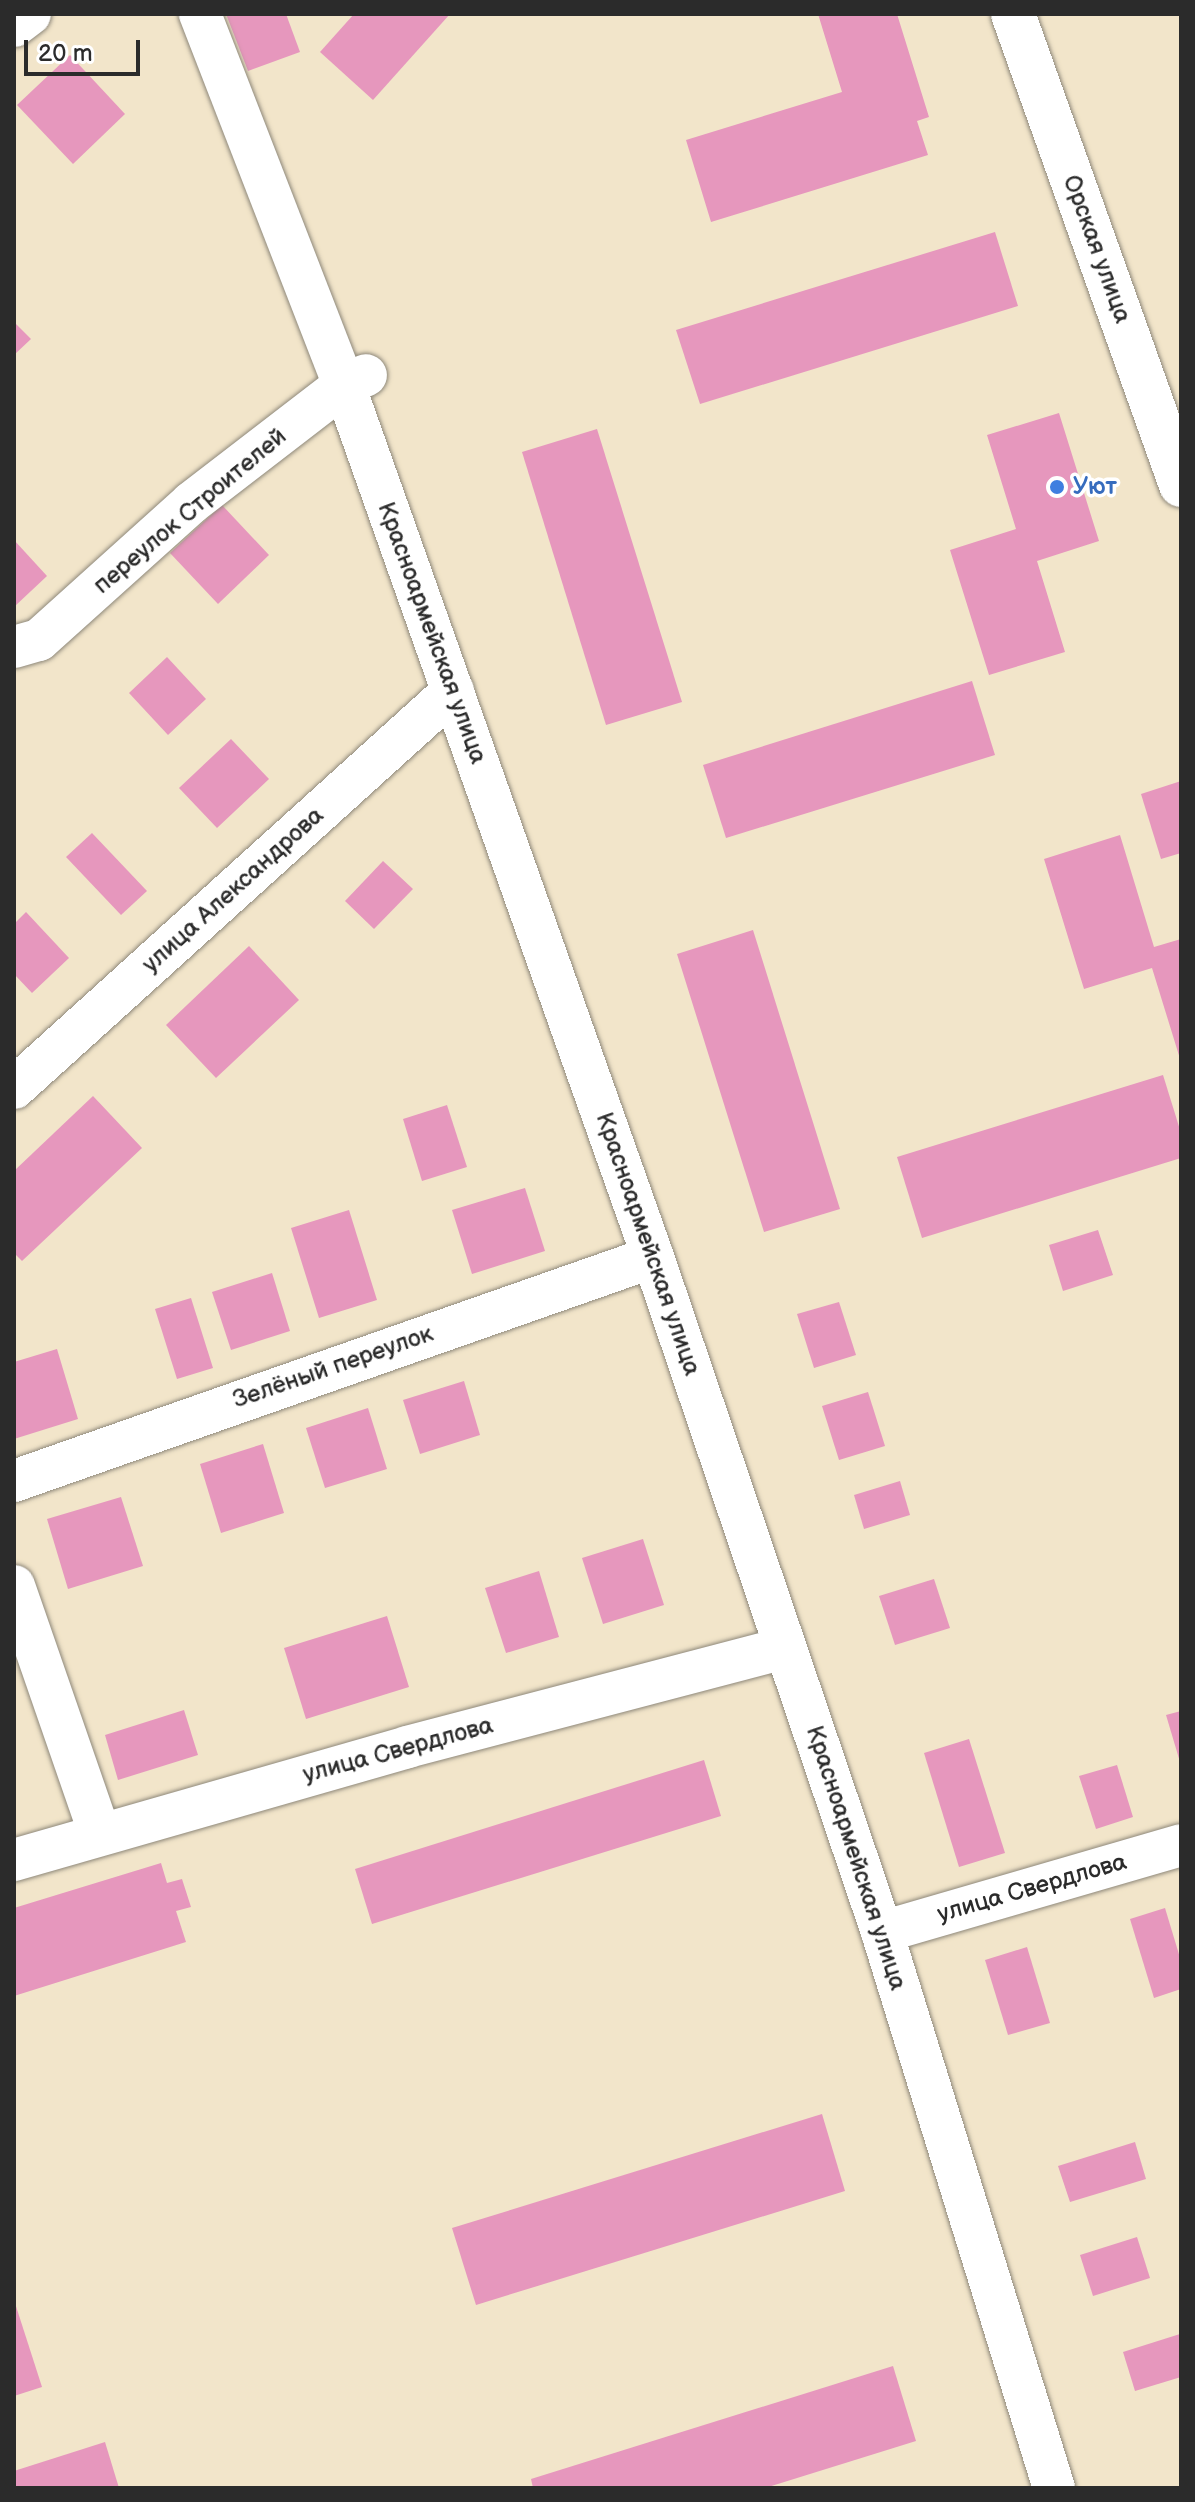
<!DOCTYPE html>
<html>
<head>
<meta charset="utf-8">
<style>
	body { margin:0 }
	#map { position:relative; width:1195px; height:2502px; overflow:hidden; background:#f2e5ca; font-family:"Balsamiq Sans",sans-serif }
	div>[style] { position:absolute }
	.building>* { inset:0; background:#e697bd }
	.roads { filter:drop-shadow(0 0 2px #8e887a) drop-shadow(0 0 2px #8e887a) }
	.minor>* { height:42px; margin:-21px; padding:0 21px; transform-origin:21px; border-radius:21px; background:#fff }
	.tertiary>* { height:44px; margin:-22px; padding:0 22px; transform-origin:22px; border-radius:22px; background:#fff }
	.dots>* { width:22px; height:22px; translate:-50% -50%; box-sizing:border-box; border:4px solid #fff; border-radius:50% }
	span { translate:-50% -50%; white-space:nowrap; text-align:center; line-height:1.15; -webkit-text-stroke:7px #fff; paint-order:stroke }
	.street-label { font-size:24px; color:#2b2b2b }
	.shop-label { font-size:24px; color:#366cbe; font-weight:700 }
	.left { translate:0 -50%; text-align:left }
	.frame { position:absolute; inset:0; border:16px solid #2b2b2b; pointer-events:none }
	.scale { position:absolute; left:24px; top:40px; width:116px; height:36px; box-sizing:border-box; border:4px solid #2b2b2b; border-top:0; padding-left:10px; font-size:24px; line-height:28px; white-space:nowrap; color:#2b2b2b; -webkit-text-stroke:6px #fff; paint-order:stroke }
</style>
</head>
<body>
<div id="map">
	<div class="building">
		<div style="clip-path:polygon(226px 14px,286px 14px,300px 52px,248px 71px)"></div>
		<div style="clip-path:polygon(354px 14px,450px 14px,373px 100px,320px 52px)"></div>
		<div style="clip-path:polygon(818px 14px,897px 14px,929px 117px,917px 121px,928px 155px,711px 222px,686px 140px,842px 92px)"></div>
		<div style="clip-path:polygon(70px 55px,125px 114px,73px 164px,17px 105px)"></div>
		<div style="clip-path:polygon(995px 232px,1018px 306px,700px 404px,676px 330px)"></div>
		<div style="clip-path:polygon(14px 322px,31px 339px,14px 355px)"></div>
		<div style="clip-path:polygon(1059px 413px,1099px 541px,1037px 561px,1065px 652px,989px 675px,950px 550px,1016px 529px,987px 435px)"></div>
		<div style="clip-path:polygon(597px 429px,682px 702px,606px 725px,522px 452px)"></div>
		<div style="clip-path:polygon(222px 505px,269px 555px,218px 604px,170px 553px)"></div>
		<div style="clip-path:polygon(14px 540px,47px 576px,14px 607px)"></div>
		<div style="clip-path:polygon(167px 657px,206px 699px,168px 735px,129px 693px)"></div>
		<div style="clip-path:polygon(972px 681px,995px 755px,726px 838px,703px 765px)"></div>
		<div style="clip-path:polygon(231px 739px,269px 779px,217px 828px,179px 788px)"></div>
		<div style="clip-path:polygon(1181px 781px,1181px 853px,1161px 859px,1141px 794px)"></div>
		<div style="clip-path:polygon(92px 833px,147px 891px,121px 915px,66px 857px)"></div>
		<div style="clip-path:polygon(1120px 835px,1154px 947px,1181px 939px,1181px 1062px,1152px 968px,1084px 989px,1044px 859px)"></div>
		<div style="clip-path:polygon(383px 861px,413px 889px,374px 929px,345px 901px)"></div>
		<div style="clip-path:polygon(26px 912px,69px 958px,32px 993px,14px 974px,14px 924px)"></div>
		<div style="clip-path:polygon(753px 930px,840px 1209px,764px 1232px,677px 954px)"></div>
		<div style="clip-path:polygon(249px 946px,299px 1000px,216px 1078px,166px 1025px)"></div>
		<div style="clip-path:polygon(1163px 1075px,1181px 1133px,1181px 1158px,922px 1238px,897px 1157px)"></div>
		<div style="clip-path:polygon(93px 1096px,142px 1148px,22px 1261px,14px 1253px,14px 1171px)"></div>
		<div style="clip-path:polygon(447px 1105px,467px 1167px,422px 1181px,403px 1119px)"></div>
		<div style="clip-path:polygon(525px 1188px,545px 1251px,472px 1274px,452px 1210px)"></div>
		<div style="clip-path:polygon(349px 1210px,377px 1300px,319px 1318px,291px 1228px)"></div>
		<div style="clip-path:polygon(1098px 1230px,1113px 1275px,1063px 1291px,1049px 1245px)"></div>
		<div style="clip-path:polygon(272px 1273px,290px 1331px,231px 1350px,212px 1292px)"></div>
		<div style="clip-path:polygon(191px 1298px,213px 1368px,177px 1379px,155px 1309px)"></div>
		<div style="clip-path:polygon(839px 1302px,856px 1355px,814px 1368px,797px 1314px)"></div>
		<div style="clip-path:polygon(57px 1349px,78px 1419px,14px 1439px,14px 1362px)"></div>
		<div style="clip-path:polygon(464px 1381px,480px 1435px,420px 1454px,403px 1400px)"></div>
		<div style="clip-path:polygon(868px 1392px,885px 1446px,839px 1460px,822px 1406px)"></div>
		<div style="clip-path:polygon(368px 1408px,387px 1469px,325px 1488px,306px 1428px)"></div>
		<div style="clip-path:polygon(263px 1444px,284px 1513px,221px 1533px,200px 1464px)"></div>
		<div style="clip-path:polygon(900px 1481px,910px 1515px,864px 1529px,854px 1495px)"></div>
		<div style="clip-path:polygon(121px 1497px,143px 1566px,68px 1589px,47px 1519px)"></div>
		<div style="clip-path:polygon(643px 1539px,664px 1605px,603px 1624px,582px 1558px)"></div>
		<div style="clip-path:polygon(539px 1571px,559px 1637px,506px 1653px,485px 1588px)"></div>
		<div style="clip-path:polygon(934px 1579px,950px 1628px,895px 1645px,879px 1596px)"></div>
		<div style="clip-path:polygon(387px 1616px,409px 1687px,306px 1719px,284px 1648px)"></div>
		<div style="clip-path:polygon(184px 1710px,198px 1755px,118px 1780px,105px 1735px)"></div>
		<div style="clip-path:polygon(1181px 1711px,1181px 1762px,1180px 1762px,1166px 1715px)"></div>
		<div style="clip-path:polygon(969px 1739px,1005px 1853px,959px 1867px,924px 1753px)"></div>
		<div style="clip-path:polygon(704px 1760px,721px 1816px,372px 1924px,355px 1869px)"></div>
		<div style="clip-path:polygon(1117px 1765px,1133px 1817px,1096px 1829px,1079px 1776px)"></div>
		<div style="clip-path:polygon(161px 1863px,167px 1883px,182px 1879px,191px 1907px,176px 1911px,186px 1942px,14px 1996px,14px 1908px)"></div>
		<div style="clip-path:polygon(1165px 1908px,1181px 1961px,1181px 1989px,1154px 1998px,1130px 1919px)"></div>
		<div style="clip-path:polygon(1027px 1947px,1050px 2023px,1008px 2035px,985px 1960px)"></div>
		<div style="clip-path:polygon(822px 2114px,845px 2191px,476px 2305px,452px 2228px)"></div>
		<div style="clip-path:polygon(1135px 2142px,1146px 2179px,1070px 2202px,1058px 2166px)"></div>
		<div style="clip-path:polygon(1137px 2237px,1150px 2278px,1093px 2296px,1080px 2255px)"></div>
		<div style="clip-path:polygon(14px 2300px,42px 2387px,14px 2396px)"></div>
		<div style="clip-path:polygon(1180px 2334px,1181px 2377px,1135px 2391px,1123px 2352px)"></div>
		<div style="clip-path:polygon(893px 2366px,916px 2441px,765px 2488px,533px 2488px,531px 2479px)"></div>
		<div style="clip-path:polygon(105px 2442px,119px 2488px,14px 2488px,14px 2471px)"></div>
	</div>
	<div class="roads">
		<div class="minor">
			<div style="left:200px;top:14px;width:398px;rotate:68.8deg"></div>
			<div style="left:344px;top:385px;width:925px;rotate:70.49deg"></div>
			<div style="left:653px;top:1257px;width:713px;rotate:71.26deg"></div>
			<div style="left:882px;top:1932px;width:582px;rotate:72.81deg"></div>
			<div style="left:14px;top:26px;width:20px;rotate:-37deg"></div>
			<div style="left:14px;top:647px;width:26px;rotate:-16deg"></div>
			<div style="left:39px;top:640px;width:205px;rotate:-42deg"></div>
			<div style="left:191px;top:503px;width:193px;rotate:-37.6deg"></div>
			<div style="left:344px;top:385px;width:24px;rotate:-24deg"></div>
			<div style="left:14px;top:1088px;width:592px;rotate:-42.12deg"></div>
			<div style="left:14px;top:1481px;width:677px;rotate:-19.32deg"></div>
			<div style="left:14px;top:1586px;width:260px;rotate:70.9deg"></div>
			<div style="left:14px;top:1860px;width:409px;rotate:-16deg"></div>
			<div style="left:407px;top:1747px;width:391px;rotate:-14.7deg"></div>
			<div style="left:882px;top:1932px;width:311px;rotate:-16.2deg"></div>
		</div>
		<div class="tertiary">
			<div style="left:1013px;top:14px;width:500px;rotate:70.37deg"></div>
		</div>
	</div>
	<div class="dots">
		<div style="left:1057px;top:487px;background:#3f7fe0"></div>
	</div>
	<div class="street-label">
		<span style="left:1097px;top:249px;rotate:70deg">Орская улица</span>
		<span style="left:190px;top:511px;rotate:-40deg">переулок Строителей</span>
		<span style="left:432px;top:633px;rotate:70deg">Красноармейская улица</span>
		<span style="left:233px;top:890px;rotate:-42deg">улица Александрова</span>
		<span style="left:648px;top:1244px;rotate:71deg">Красноармейская улица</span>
		<span style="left:333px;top:1367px;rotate:-19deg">Зелёный переулок</span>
		<span style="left:398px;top:1750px;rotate:-15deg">улица Свердлова</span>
		<span style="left:856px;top:1858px;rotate:72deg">Красноармейская улица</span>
		<span style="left:1032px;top:1888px;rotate:-16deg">улица Свердлова</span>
	</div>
	<div class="shop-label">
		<span class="left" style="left:1073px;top:487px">Уют</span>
	</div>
	<div class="frame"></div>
	<div class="scale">20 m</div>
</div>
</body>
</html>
